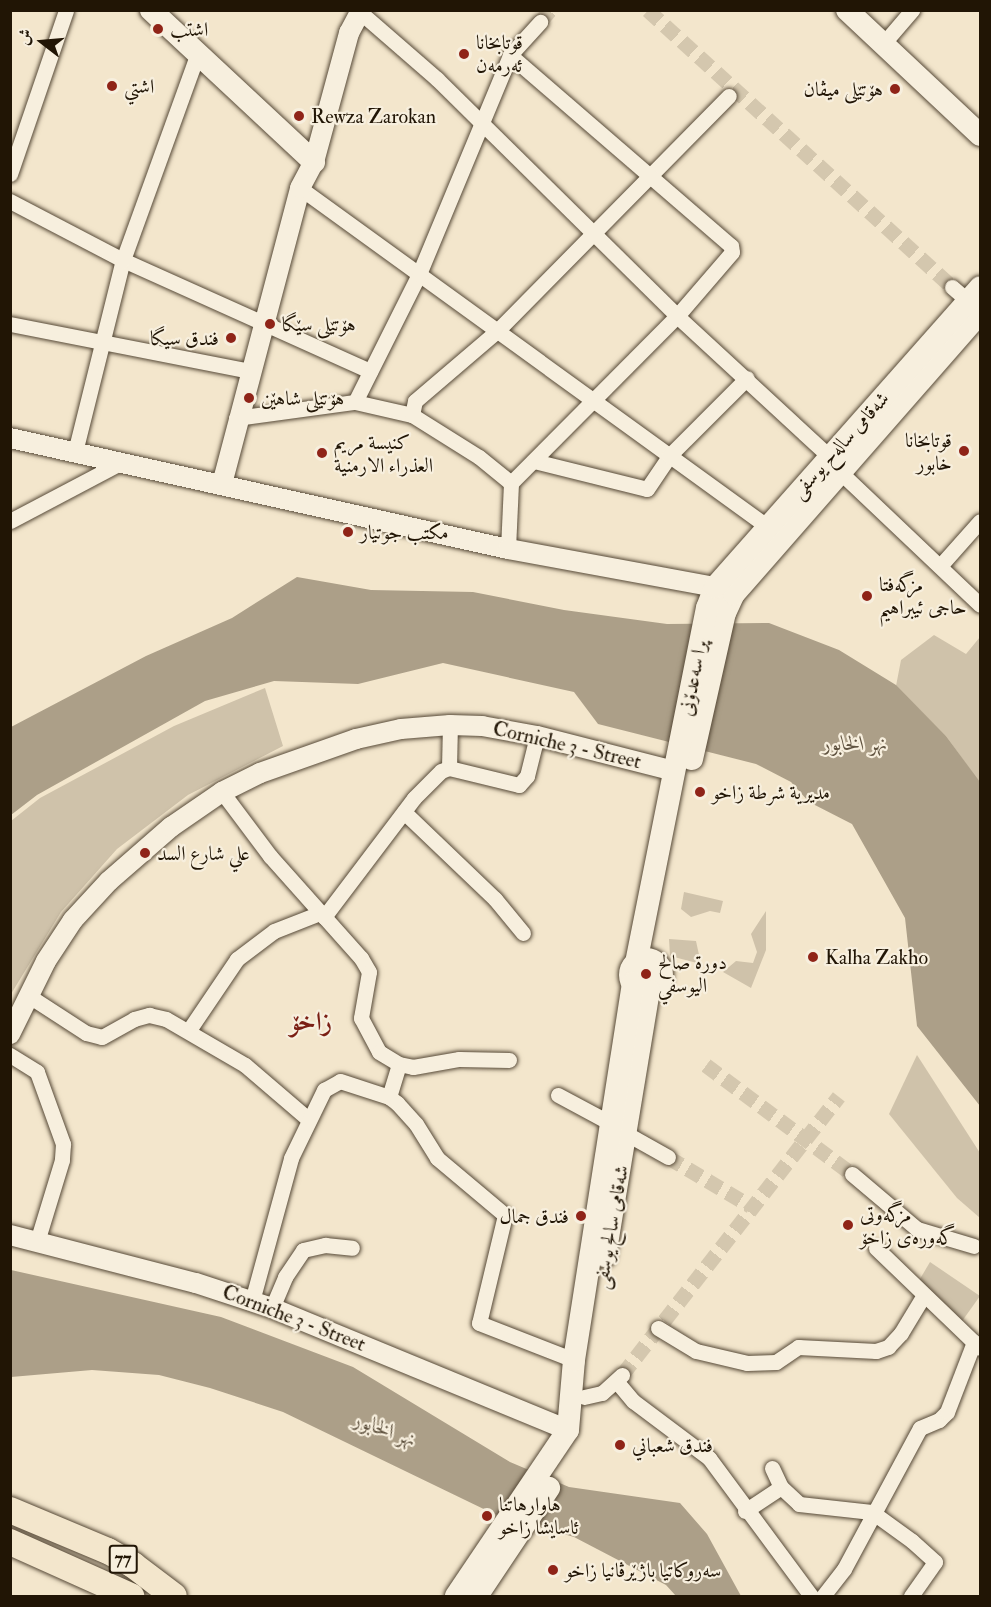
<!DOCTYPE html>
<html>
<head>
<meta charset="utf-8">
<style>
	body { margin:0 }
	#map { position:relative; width:991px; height:1607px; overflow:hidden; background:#f3e6cc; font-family:"IM FELL Double Pica",Amiri,serif }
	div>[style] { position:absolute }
	.green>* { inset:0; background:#cfc2aa }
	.water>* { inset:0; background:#ac9f88 }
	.minor-tunnel>* { height:15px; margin-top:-7.5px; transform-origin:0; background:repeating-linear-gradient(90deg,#d4c7ae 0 15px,transparent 0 23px) }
	.roads { filter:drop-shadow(0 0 2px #564937) drop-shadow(0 0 2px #564937) }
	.minor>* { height:15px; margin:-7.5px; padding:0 7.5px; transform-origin:7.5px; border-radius:7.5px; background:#f7efde }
	.tertiary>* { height:20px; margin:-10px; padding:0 10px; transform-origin:10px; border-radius:10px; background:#f7efde }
	.secondary>* { height:22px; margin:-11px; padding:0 11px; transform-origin:11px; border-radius:11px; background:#f7efde }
	.secondary>.ring { margin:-11px; padding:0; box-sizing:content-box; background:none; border:22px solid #f7efde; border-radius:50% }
	.trunk>* { height:26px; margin:-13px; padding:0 13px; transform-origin:13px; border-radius:13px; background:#f3e6cc }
	.dots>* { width:16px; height:16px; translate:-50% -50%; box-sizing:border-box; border:3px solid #f7efde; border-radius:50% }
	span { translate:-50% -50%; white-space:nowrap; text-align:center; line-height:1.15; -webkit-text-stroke:4.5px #f7efde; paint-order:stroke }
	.shield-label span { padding:2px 4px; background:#f7efde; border:2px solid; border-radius:4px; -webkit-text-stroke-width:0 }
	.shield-label { font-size:18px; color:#211505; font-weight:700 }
	.poi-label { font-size:20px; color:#211505 }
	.left { translate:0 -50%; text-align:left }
	.right { translate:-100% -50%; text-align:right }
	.street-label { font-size:20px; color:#211505 }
	.water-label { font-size:21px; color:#605340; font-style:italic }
	.district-label { font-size:26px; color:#7a1f14; font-weight:700 }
	.frame { position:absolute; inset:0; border:12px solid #211505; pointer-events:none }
	.north { position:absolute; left:12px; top:12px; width:60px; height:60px; -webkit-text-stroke:4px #f7efde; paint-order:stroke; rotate:286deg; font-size:16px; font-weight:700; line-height:24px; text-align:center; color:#211505 }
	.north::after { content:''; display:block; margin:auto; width:21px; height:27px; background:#211505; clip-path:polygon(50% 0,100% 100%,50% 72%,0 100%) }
</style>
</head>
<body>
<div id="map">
	<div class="green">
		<div style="clip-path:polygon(934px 635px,966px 654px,980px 637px,980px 783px,946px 736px,896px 686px,901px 660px)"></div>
		<div style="clip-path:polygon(265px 688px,283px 746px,188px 795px,117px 849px,61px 912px,11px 994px,11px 821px,40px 798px,174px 726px)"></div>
		<div style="clip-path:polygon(684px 892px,723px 901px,720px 913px,710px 911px,691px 917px,681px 909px)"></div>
		<div style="clip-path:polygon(766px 911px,766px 950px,751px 988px,723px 972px,736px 961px,753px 963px,757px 952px,751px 934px)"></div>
		<div style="clip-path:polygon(669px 939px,696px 941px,701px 964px,670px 956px)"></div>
		<div style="clip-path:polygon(917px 1055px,980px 1153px,980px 1218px,957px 1198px,889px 1114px)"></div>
		<div style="clip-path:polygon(930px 1262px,980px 1296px,960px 1324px,917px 1284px)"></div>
	</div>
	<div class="water">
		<div style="clip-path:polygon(297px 577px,371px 590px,473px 592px,564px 610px,667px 624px,769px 623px,839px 650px,896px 685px,946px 736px,980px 782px,980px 1106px,917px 1026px,905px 918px,852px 824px,809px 802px,791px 782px,756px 764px,598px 724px,574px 692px,443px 663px,358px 684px,274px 681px,205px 701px,37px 795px,11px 815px,11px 727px,146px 656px,232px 618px)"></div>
		<div style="clip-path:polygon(11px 1270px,221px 1317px,353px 1367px,510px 1462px,569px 1487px,680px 1503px,707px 1534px,741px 1596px,676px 1596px,666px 1585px,574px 1537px,494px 1514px,283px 1412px,210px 1388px,159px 1375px,92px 1370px,11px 1377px)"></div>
	</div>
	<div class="minor-tunnel">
		<div style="left:648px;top:10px;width:411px;rotate:42.3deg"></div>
		<div style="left:540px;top:22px;width:16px;rotate:-50deg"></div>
		<div style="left:706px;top:1065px;width:182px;rotate:36.7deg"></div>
		<div style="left:668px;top:1157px;width:96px;rotate:30.6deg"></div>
		<div style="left:622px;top:1375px;width:353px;rotate:-52.1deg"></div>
	</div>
	<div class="roads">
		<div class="minor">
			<div style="left:360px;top:12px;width:102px;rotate:41deg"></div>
			<div style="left:437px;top:79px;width:337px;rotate:44.6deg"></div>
			<div style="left:677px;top:316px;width:208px;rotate:42.7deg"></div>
			<div style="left:883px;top:44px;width:45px;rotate:-49.5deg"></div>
			<div style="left:10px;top:174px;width:173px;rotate:-71.1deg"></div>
			<div style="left:300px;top:188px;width:578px;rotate:35.92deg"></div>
			<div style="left:10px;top:201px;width:127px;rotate:27.6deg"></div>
			<div style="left:123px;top:260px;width:271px;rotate:24.2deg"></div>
			<div style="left:952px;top:287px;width:21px;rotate:41deg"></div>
			<div style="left:10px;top:324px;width:244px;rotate:11.1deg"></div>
			<div style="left:355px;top:402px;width:143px;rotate:-63.4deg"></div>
			<div style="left:419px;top:274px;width:237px;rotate:-67.4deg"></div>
			<div style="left:510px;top:55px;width:45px;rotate:-47.7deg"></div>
			<div style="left:412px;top:415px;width:14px;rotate:-78deg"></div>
			<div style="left:415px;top:401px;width:108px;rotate:-40.5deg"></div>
			<div style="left:497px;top:331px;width:330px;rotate:-45.4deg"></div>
			<div style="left:236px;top:418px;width:120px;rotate:-7.7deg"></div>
			<div style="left:355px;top:402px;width:58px;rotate:12.8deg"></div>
			<div style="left:412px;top:415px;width:79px;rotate:32.1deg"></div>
			<div style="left:479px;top:457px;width:41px;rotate:39.1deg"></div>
			<div style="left:75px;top:452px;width:198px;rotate:-76deg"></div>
			<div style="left:123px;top:260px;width:217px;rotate:-70.1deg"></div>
			<div style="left:534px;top:461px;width:116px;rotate:13.9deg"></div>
			<div style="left:647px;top:489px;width:40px;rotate:-56deg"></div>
			<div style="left:669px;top:456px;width:110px;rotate:-45deg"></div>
			<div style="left:840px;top:472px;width:193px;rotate:43.5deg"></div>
			<div style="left:10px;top:521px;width:122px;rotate:-27.8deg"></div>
			<div style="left:508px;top:549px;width:66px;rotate:-87.4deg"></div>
			<div style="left:511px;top:483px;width:235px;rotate:-45.2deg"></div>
			<div style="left:677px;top:316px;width:84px;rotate:-49.3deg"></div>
			<div style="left:732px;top:252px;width:6px;rotate:-99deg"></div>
			<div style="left:731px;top:246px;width:292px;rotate:-139.2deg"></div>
			<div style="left:940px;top:566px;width:60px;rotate:-48.4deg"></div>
			<div style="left:449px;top:768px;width:43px;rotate:-88.7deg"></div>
			<div style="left:222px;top:792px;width:80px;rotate:53.1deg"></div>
			<div style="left:270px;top:856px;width:137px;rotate:48.3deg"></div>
			<div style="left:361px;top:958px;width:16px;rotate:60deg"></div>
			<div style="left:369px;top:972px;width:47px;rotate:99.9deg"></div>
			<div style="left:361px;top:1018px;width:38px;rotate:62deg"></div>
			<div style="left:379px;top:1052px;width:23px;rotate:31deg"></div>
			<div style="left:399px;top:1064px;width:14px;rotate:12deg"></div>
			<div style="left:413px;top:1067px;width:47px;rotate:-9.9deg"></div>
			<div style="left:459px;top:1059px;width:50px;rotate:1.1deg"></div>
			<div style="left:404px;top:812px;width:126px;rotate:43.7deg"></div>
			<div style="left:495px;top:899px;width:44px;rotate:50.5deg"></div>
			<div style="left:324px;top:917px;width:149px;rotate:-52.9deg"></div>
			<div style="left:414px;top:798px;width:38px;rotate:-45deg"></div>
			<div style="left:441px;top:771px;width:9px;rotate:-21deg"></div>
			<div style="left:449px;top:768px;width:72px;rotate:13.7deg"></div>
			<div style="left:519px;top:785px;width:12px;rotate:-48deg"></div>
			<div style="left:527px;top:776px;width:41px;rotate:-76deg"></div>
			<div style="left:29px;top:996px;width:68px;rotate:33deg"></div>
			<div style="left:86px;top:1033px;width:16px;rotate:14deg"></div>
			<div style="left:102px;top:1037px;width:37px;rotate:-29deg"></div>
			<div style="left:134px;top:1019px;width:16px;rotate:-15deg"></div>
			<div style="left:149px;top:1015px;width:17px;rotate:13deg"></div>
			<div style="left:166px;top:1019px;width:91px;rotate:30.2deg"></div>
			<div style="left:245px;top:1065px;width:83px;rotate:40.6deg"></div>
			<div style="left:189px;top:1030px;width:86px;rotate:-55.9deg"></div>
			<div style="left:237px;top:959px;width:46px;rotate:-37.1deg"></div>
			<div style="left:274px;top:931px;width:49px;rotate:-21.4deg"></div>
			<div style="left:10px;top:1055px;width:32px;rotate:32deg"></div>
			<div style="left:37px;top:1072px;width:77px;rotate:70.1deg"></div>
			<div style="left:63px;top:1144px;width:16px;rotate:94deg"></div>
			<div style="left:62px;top:1160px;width:86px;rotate:107deg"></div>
			<div style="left:558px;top:1095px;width:59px;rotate:28.3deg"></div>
			<div style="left:389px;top:1097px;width:34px;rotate:-73deg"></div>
			<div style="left:627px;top:1134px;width:47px;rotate:29.3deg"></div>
			<div style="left:852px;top:1174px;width:85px;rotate:40.2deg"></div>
			<div style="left:917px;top:1229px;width:59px;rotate:16.6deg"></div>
			<div style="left:876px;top:1248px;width:144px;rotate:43.9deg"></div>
			<div style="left:252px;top:1301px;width:148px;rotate:-74.7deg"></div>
			<div style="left:291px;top:1158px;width:76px;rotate:-64.1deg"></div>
			<div style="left:324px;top:1090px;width:18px;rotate:-29deg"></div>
			<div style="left:340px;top:1081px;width:52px;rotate:18.1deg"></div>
			<div style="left:389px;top:1097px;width:10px;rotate:37deg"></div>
			<div style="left:397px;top:1103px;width:28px;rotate:48deg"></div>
			<div style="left:416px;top:1124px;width:40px;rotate:58deg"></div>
			<div style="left:437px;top:1158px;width:89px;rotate:40deg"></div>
			<div style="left:505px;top:1215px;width:111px;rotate:103.5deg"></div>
			<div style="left:479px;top:1323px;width:102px;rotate:21.3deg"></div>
			<div style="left:272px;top:1308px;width:34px;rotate:-67deg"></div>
			<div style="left:285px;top:1277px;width:32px;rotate:-56deg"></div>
			<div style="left:303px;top:1250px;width:23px;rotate:-13deg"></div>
			<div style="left:325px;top:1245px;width:27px;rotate:6deg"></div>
			<div style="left:658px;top:1328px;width:44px;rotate:31.2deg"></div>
			<div style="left:696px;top:1351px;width:52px;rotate:13.2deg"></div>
			<div style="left:747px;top:1363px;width:29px;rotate:-2deg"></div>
			<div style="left:776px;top:1362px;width:27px;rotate:-34deg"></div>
			<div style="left:798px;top:1347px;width:78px;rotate:2.9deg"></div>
			<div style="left:876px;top:1351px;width:13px;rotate:-18deg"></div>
			<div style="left:888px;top:1347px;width:19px;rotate:-47deg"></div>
			<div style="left:901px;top:1333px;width:44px;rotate:-58.8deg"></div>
			<div style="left:617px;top:1382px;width:25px;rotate:50deg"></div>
			<div style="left:633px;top:1401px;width:95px;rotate:36.9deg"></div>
			<div style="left:709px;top:1458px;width:172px;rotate:53.5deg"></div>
			<div style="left:584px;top:1397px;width:18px;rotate:-13deg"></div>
			<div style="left:602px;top:1393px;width:27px;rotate:-42deg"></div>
			<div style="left:772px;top:1468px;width:21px;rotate:65deg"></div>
			<div style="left:781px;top:1487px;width:25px;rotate:43deg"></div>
			<div style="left:799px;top:1504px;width:73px;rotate:6.3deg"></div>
			<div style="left:872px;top:1512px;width:49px;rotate:35.9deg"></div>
			<div style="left:912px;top:1541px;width:31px;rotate:42deg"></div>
			<div style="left:935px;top:1562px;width:42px;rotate:125.2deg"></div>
			<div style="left:745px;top:1511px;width:43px;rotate:-33.7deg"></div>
			<div style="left:823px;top:1596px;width:34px;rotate:-52deg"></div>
			<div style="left:844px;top:1569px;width:160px;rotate:-61.7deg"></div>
			<div style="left:920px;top:1428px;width:21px;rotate:-23deg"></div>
			<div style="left:939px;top:1420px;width:11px;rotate:-45deg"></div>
			<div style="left:947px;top:1412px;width:75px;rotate:-68.9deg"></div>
		</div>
		<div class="tertiary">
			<div style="left:10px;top:438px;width:510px;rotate:12.57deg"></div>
			<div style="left:508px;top:549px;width:210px;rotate:10.4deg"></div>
			<div style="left:222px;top:484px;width:306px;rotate:-75.2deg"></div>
			<div style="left:300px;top:188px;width:30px;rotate:-62deg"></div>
			<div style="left:314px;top:162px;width:134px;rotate:-74.8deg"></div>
			<div style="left:349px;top:33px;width:26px;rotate:-62deg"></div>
			<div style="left:10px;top:1034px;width:81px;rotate:-63.7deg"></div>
			<div style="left:46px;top:961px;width:49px;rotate:-56.6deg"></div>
			<div style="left:73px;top:920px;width:53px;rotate:-47.3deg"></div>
			<div style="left:109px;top:881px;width:82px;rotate:-41.1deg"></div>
			<div style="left:171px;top:827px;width:62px;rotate:-34.5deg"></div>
			<div style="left:222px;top:792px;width:42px;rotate:-26.6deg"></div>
			<div style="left:260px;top:773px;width:102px;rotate:-19.5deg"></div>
			<div style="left:356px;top:739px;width:46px;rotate:-12.5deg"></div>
			<div style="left:401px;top:729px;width:49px;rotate:-4.7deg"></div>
			<div style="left:450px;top:725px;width:32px;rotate:2deg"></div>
			<div style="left:482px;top:726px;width:56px;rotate:10.3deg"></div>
			<div style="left:537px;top:736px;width:141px;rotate:14.3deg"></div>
			<div style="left:10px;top:1235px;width:192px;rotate:14.5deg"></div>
			<div style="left:196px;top:1283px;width:80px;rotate:18.2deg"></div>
			<div style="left:272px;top:1308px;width:320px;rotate:22.4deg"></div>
		</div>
		<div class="secondary">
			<div style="left:151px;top:10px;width:223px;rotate:43deg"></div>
			<div style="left:847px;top:10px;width:183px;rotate:43.2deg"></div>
			<div style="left:692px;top:759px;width:150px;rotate:-77.3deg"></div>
			<div style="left:725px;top:613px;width:21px;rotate:-65deg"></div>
			<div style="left:734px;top:594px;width:373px;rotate:-48.8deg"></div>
			<div class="ring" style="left:630px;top:959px;width:10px;height:10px"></div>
			<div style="left:636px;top:963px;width:362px;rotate:-78.7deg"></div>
			<div style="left:707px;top:608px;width:22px;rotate:-69deg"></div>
			<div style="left:715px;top:587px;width:400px;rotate:-48.5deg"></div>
			<div style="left:605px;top:1256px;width:269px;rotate:-80.6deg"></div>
			<div style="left:456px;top:1596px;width:200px;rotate:-56deg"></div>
			<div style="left:568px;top:1430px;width:70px;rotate:-85.1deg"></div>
			<div style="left:574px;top:1360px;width:382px;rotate:-81.1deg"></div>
			<div style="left:477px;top:1596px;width:130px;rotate:-56.3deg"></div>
		</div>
		<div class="trunk">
			<div style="left:10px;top:1510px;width:106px;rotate:22.7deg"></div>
			<div style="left:108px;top:1551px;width:29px;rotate:29deg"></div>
			<div style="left:133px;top:1565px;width:51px;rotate:37.1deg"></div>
			<div style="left:10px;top:1542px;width:133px;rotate:24.1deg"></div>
		</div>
	</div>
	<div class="dots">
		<div style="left:158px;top:29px;background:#8f2418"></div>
		<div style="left:464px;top:54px;background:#8f2418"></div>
		<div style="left:112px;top:86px;background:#8f2418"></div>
		<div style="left:895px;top:89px;background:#8f2418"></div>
		<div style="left:299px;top:116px;background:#8f2418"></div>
		<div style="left:270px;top:324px;background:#8f2418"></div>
		<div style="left:231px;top:338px;background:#8f2418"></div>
		<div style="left:249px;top:398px;background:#8f2418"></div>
		<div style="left:964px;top:451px;background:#8f2418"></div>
		<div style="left:322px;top:453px;background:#8f2418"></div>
		<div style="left:348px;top:532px;background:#8f2418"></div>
		<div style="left:867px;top:596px;background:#8f2418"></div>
		<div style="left:700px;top:792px;background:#8f2418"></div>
		<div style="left:145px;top:853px;background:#8f2418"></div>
		<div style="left:813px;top:957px;background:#8f2418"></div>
		<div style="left:646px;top:974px;background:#8f2418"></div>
		<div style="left:581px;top:1216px;background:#8f2418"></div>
		<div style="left:848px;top:1225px;background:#8f2418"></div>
		<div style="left:620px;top:1445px;background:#8f2418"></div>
		<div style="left:487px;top:1516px;background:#8f2418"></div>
		<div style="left:553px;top:1570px;background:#8f2418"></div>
	</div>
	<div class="shield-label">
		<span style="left:123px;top:1559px">77</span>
	</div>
	<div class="poi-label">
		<span class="left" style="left:170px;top:29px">اشتب</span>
		<span class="left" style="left:476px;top:54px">قوتابخانا<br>ئه‌رمه‌ن</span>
		<span class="left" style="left:124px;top:86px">اشتي</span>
		<span class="right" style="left:883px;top:89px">هۆتێلی میڤان</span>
		<span class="left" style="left:311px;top:116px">Rewza Zarokan</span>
		<span class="left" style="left:282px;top:324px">هۆتێلی سێگا</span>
		<span class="right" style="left:219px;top:338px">فندق سيگا</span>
		<span class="left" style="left:261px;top:398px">هۆتێلی شاهێن</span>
		<span class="right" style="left:952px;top:452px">قوتابخانا<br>خابور</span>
		<span class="left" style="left:334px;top:454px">كنيسة مريم<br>العذراء الارمنية</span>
		<span class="left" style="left:360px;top:532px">مکتب جوتیار</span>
		<span class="left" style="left:879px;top:596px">مزگه‌فتا<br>حاجى ئيبراهيم</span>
		<span class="left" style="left:712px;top:792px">مديرية شرطة زاخو</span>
		<span class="left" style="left:157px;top:853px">علي شارع السد</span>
		<span class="left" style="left:825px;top:957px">Kalha Zakho</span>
		<span class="left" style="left:658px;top:974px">دورة صالح<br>اليوسفي</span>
		<span class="left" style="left:860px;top:1226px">مزگەوتی<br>گەورەی زاخۆ</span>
		<span class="right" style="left:569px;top:1216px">فندق جمال</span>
		<span class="left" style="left:632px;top:1445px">فندق شعباني</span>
		<span class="left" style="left:499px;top:1516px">هاوارهاتنا<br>ئاسایشا زاخو</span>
		<span class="left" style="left:565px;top:1570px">سه‌روكاتيا باژێرڤانيا زاخو</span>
	</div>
	<div class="street-label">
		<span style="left:840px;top:445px;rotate:-48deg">شەقامی سالەح یوسفی</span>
		<span style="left:693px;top:678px;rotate:-79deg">پرا سەعدۆنی</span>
		<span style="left:567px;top:745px;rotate:13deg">Corniche 3 - Street</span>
		<span style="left:611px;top:1227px;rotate:-80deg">شەقامی سالح یوسفی</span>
		<span style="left:294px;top:1318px;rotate:21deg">Corniche 3 - Street</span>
	</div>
	<div class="water-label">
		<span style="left:855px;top:744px">نهر الخابور</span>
		<span style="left:385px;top:1430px;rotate:20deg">نهر الخابور</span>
	</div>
	<div class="district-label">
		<span style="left:311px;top:1023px">زاخۆ</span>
	</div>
	<div class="frame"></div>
	<div class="north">ش</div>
</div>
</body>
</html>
